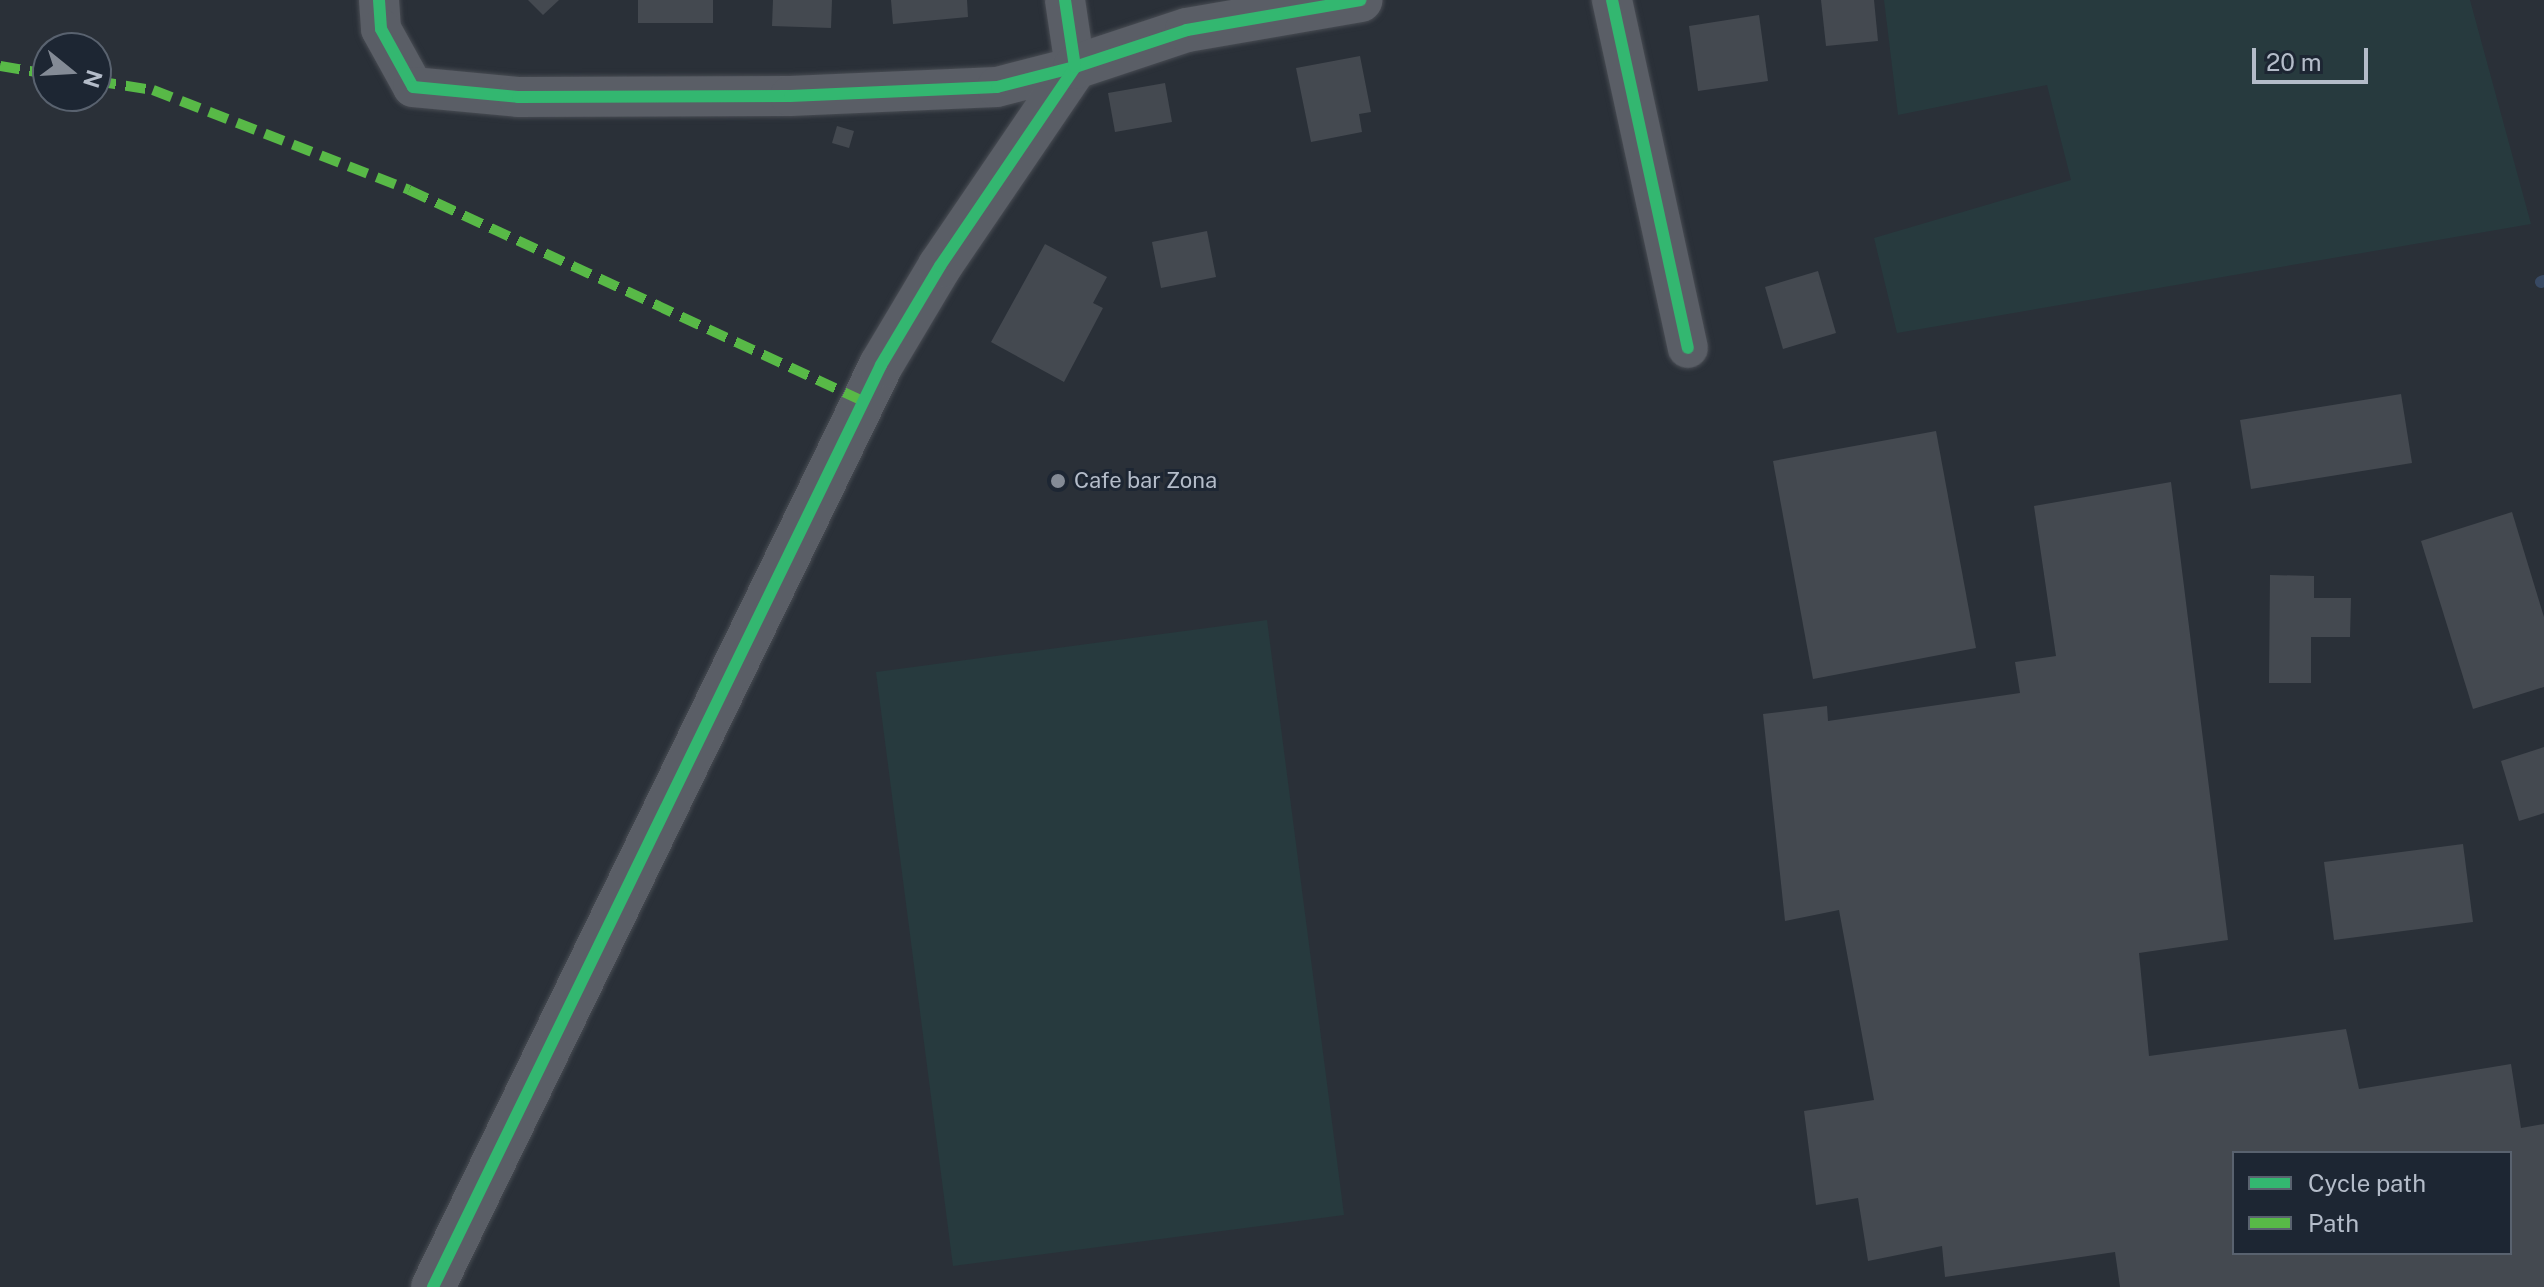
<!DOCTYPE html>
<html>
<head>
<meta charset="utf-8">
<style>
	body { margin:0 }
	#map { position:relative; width:2544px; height:1287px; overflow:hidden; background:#2a3038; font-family:"Public Sans",sans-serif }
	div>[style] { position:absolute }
	.green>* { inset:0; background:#273a3e }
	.stream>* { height:12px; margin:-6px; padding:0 6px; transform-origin:6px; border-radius:6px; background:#384963 }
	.building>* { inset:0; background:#444950 }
	.roads { filter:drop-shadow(0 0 2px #484c53) drop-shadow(0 0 2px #484c53) }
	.minor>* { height:40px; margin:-20px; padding:0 20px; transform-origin:20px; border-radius:20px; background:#5a5e66 }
	.tertiary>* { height:44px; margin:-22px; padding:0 22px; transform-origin:22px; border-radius:22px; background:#5a5e66 }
	.quiet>* { height:10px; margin-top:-5px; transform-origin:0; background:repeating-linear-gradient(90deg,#58b947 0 20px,transparent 0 30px) }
	.cycleway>* { height:12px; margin:-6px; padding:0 6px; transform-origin:6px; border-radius:6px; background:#33b770 }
	.dots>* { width:22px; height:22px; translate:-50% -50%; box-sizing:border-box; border:4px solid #1d2633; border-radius:50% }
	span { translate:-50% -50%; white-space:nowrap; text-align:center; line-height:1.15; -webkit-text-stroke:6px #1d2633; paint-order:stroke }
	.poi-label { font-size:22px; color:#b4bcc9 }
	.left { translate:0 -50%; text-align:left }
	.legend { position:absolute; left:2232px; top:1151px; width:280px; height:104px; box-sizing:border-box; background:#1d2633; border:2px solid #59626f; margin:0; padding:10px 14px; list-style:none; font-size:24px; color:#b4bcc9 }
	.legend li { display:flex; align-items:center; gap:16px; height:40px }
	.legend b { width:40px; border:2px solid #59626f }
	.north { position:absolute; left:32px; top:32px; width:80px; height:80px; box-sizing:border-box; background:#1d2633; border:2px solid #59626f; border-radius:50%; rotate:108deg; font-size:22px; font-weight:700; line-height:32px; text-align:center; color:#b4bcc9 }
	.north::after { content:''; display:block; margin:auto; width:28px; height:36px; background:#848b96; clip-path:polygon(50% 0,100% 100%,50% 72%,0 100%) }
	.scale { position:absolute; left:2252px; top:48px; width:116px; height:36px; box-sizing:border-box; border:4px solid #b4bcc9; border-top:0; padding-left:10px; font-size:24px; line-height:28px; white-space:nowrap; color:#b4bcc9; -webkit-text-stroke:6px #1d2633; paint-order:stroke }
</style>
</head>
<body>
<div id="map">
	<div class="green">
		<div style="clip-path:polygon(1884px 0,2470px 0,2531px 224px,1897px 333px,1874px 238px,2071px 180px,2047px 85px,1898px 115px)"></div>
		<div style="clip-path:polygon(1267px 620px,1344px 1215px,953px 1266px,876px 672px)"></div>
	</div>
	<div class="stream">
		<div style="left:2541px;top:282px;width:3px;rotate:-18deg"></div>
	</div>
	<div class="building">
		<div style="clip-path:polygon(528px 0,559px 0,543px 15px)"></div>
		<div style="clip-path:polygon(638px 0,713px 0,713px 23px,638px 23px)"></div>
		<div style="clip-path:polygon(773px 0,832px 0,831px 28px,772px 26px)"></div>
		<div style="clip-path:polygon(891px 0,967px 0,968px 17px,893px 24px)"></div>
		<div style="clip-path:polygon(1821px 0,1874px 0,1878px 41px,1826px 46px)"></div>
		<div style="clip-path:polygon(1759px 15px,1768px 81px,1698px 91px,1689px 26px)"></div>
		<div style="clip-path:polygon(1360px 56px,1371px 112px,1359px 114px,1362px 132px,1311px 142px,1296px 68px)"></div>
		<div style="clip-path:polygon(1165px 83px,1172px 122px,1115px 132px,1108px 93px)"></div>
		<div style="clip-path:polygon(837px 126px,854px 131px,849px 148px,832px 143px)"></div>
		<div style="clip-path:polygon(1207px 231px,1216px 277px,1161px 288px,1152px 242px)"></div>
		<div style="clip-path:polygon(1045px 244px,1107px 277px,1093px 303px,1103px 308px,1064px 382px,991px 342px)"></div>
		<div style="clip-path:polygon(1818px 271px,1836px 333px,1783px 349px,1765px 287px)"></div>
		<div style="clip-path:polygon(2401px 394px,2412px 463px,2251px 489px,2240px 420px)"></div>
		<div style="clip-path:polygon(1936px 431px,1976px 648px,1813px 679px,1773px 461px)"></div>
		<div style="clip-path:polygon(evenodd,2171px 482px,2228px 940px,2139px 953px,2149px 1056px,2346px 1029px,2359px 1089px,2511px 1064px,2521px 1128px,2544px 1124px,2544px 1287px,2120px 1287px,2115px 1252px,1945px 1277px,1942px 1246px,1868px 1261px,1858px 1198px,1816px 1205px,1804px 1111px,1874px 1100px,1839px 910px,1785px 921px,1763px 714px,1827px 706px,1828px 721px,2020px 693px,2015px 662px,2056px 656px,2034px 506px,2171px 482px,2234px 1153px,2510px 1153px,2510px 1253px,2234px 1253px,2234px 1153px)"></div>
		<div style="clip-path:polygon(2512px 512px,2544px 617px,2544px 687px,2473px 709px,2421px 541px)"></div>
		<div style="clip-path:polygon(2270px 575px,2314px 576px,2314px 598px,2351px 598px,2350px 637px,2311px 637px,2311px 683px,2269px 683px)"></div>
		<div style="clip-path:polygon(2544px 747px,2544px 813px,2519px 821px,2501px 761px)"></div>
		<div style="clip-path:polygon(2463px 844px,2473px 922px,2334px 940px,2324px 862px)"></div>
	</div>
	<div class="roads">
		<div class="minor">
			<div style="left:379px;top:0;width:29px;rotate:86deg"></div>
			<div style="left:381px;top:29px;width:66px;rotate:61.1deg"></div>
			<div style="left:413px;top:87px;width:105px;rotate:5.4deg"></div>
			<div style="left:518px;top:97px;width:272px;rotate:-0.2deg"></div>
			<div style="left:790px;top:96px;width:207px;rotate:-2.5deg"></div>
			<div style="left:997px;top:87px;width:81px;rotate:-14.4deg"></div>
			<div style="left:1075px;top:67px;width:68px;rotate:-98.5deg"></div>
			<div style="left:1612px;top:0;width:356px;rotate:77.7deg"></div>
		</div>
		<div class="tertiary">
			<div style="left:433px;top:1287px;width:1025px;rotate:-64.08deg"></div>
			<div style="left:881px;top:365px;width:115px;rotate:-59.2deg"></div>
			<div style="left:940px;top:266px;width:240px;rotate:-55.8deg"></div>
			<div style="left:1075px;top:67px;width:118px;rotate:-18.3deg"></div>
			<div style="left:1187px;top:30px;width:176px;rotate:-9.8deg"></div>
		</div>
	</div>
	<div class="quiet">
		<div style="left:0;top:66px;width:49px;rotate:9.5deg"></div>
		<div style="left:96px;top:81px;width:58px;rotate:9deg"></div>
		<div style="left:153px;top:90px;width:275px;rotate:21.3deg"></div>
		<div style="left:409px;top:190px;width:501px;rotate:24.93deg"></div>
	</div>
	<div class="cycleway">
		<div style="left:379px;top:0;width:29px;rotate:86deg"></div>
		<div style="left:381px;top:29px;width:66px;rotate:61.1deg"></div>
		<div style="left:413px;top:87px;width:105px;rotate:5.4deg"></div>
		<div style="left:518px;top:97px;width:272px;rotate:-0.2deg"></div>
		<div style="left:790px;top:96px;width:207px;rotate:-2.5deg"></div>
		<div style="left:997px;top:87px;width:81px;rotate:-14.4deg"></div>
		<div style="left:1075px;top:67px;width:118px;rotate:-18.3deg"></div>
		<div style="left:1187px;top:30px;width:176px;rotate:-9.8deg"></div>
		<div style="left:1612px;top:0;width:356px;rotate:77.7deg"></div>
		<div style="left:433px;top:1287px;width:1025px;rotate:-64.08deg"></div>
		<div style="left:881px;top:365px;width:115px;rotate:-59.2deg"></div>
		<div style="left:940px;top:266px;width:240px;rotate:-55.8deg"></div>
		<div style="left:1075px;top:67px;width:68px;rotate:-98.5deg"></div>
	</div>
	<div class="dots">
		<div style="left:1058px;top:481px;background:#848b96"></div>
	</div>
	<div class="poi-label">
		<span class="left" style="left:1074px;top:481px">Cafe bar Zona</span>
	</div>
	<ul class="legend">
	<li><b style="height:10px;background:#33b770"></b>Cycle path</li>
	<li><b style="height:10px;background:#58b947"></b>Path</li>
	</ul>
	<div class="north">N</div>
	<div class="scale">20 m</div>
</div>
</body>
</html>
